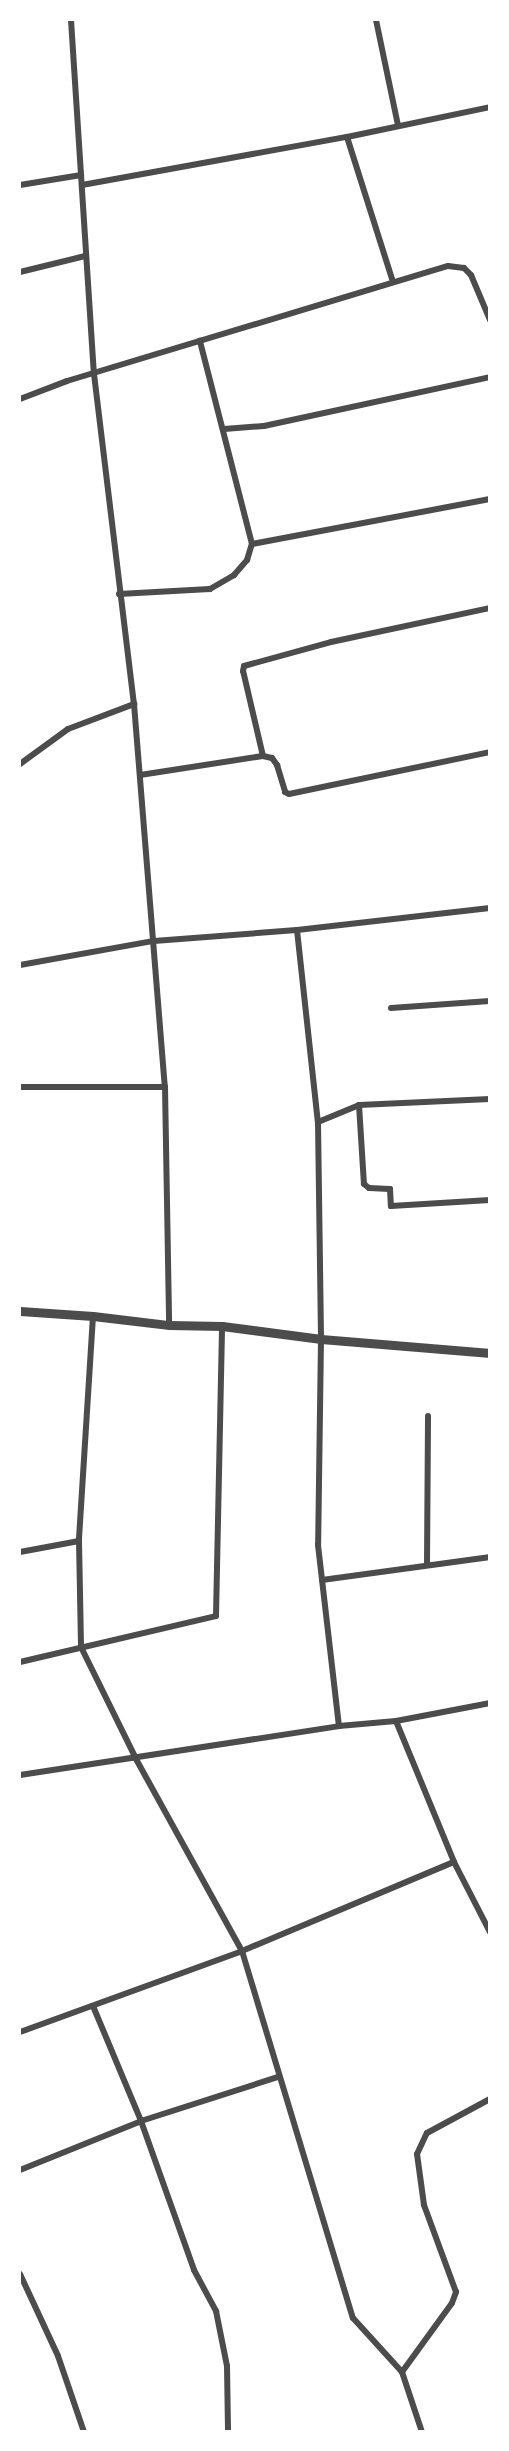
<!DOCTYPE html>
<html>
<head>
<meta charset="utf-8">
<style>
	body { margin:0 }
	#map { position:relative; width:509px; height:2451px; overflow:hidden; background:#fff; font-family:"Fira Sans Condensed",sans-serif }
	div>[style] { position:absolute }
	.minor>* { height:6px; margin:-3px; padding:0 3px; transform-origin:3px; border-radius:3px; background:#4c4c4c }
	.tertiary>* { height:9px; margin:-4.5px; padding:0 4.5px; transform-origin:4.5px; border-radius:4.5px; background:#4c4c4c }
	span { translate:-50% -50%; white-space:nowrap; text-align:center; line-height:1.15; -webkit-text-stroke:6px #fff; paint-order:stroke }
	.frame { position:absolute; inset:0; border:21px solid #fff; pointer-events:none }
</style>
</head>
<body>
<div id="map">
	<div class="minor">
		<div style="left:71px;top:20px;width:355px;rotate:86.3deg"></div>
		<div style="left:94px;top:374px;width:332px;rotate:83.1deg"></div>
		<div style="left:134px;top:704px;width:384px;rotate:85.4deg"></div>
		<div style="left:165px;top:1087px;width:238px;rotate:89deg"></div>
		<div style="left:376px;top:20px;width:107px;rotate:78.2deg"></div>
		<div style="left:347px;top:137px;width:152px;rotate:72.4deg"></div>
		<div style="left:20px;top:185px;width:62px;rotate:-9.3deg"></div>
		<div style="left:82px;top:185px;width:269px;rotate:-10.3deg"></div>
		<div style="left:347px;top:137px;width:146px;rotate:-11.8deg"></div>
		<div style="left:20px;top:272px;width:67px;rotate:-13.8deg"></div>
		<div style="left:20px;top:399px;width:50px;rotate:-21deg"></div>
		<div style="left:67px;top:381px;width:398px;rotate:-16.8deg"></div>
		<div style="left:448px;top:266px;width:16px;rotate:7deg"></div>
		<div style="left:464px;top:268px;width:10px;rotate:45deg"></div>
		<div style="left:471px;top:275px;width:49px;rotate:67.1deg"></div>
		<div style="left:224px;top:429px;width:40px;rotate:-4.3deg"></div>
		<div style="left:264px;top:426px;width:231px;rotate:-12.2deg"></div>
		<div style="left:252px;top:544px;width:242px;rotate:-10.7deg"></div>
		<div style="left:119px;top:594px;width:91px;rotate:-3.1deg"></div>
		<div style="left:210px;top:589px;width:28px;rotate:-30deg"></div>
		<div style="left:234px;top:575px;width:20px;rotate:-49deg"></div>
		<div style="left:247px;top:560px;width:17px;rotate:-73deg"></div>
		<div style="left:252px;top:544px;width:210px;rotate:-104.4deg"></div>
		<div style="left:263px;top:756px;width:87px;rotate:-103.2deg"></div>
		<div style="left:243px;top:671px;width:5px;rotate:-79deg"></div>
		<div style="left:244px;top:666px;width:90px;rotate:-15.4deg"></div>
		<div style="left:331px;top:642px;width:163px;rotate:-12.1deg"></div>
		<div style="left:20px;top:764px;width:59px;rotate:-36.1deg"></div>
		<div style="left:68px;top:729px;width:71px;rotate:-20.7deg"></div>
		<div style="left:140px;top:775px;width:124px;rotate:-8.8deg"></div>
		<div style="left:263px;top:756px;width:9px;rotate:13deg"></div>
		<div style="left:272px;top:758px;width:9px;rotate:54deg"></div>
		<div style="left:277px;top:765px;width:28px;rotate:73deg"></div>
		<div style="left:285px;top:792px;width:4px;rotate:27deg"></div>
		<div style="left:289px;top:794px;width:205px;rotate:-11.8deg"></div>
		<div style="left:297px;top:930px;width:193px;rotate:83.8deg"></div>
		<div style="left:318px;top:1122px;width:217px;rotate:89.2deg"></div>
		<div style="left:321px;top:1339px;width:206px;rotate:90.8deg"></div>
		<div style="left:318px;top:1545px;width:182px;rotate:83.4deg"></div>
		<div style="left:20px;top:965px;width:136px;rotate:-10.2deg"></div>
		<div style="left:154px;top:941px;width:143px;rotate:-4.4deg"></div>
		<div style="left:297px;top:930px;width:194px;rotate:-6.5deg"></div>
		<div style="left:391px;top:1008px;width:99px;rotate:-4deg"></div>
		<div style="left:20px;top:1087px;width:145px"></div>
		<div style="left:359px;top:1105px;width:79px;rotate:86.4deg"></div>
		<div style="left:364px;top:1184px;width:6px;rotate:39deg"></div>
		<div style="left:369px;top:1188px;width:21px;rotate:3deg"></div>
		<div style="left:390px;top:1189px;width:17px;rotate:87deg"></div>
		<div style="left:391px;top:1206px;width:99px;rotate:-3.5deg"></div>
		<div style="left:318px;top:1122px;width:44px;rotate:-22.5deg"></div>
		<div style="left:359px;top:1105px;width:131px;rotate:-2.6deg"></div>
		<div style="left:93px;top:1316px;width:225px;rotate:93.6deg"></div>
		<div style="left:79px;top:1541px;width:106px;rotate:88.9deg"></div>
		<div style="left:81px;top:1647px;width:125px;rotate:63.8deg"></div>
		<div style="left:136px;top:1759px;width:219px;rotate:61.1deg"></div>
		<div style="left:242px;top:1951px;width:383px;rotate:73.2deg"></div>
		<div style="left:353px;top:2318px;width:73px;rotate:47.8deg"></div>
		<div style="left:402px;top:2372px;width:63px;rotate:71.6deg"></div>
		<div style="left:20px;top:1552px;width:60px;rotate:-10.6deg"></div>
		<div style="left:427px;top:1564px;width:148px;rotate:-89.6deg"></div>
		<div style="left:322px;top:1580px;width:170px;rotate:-7.8deg"></div>
		<div style="left:20px;top:1662px;width:201px;rotate:-13.2deg"></div>
		<div style="left:216px;top:1616px;width:290px;rotate:-88.8deg"></div>
		<div style="left:396px;top:1721px;width:152px;rotate:67.6deg"></div>
		<div style="left:454px;top:1862px;width:79px;rotate:62.8deg"></div>
		<div style="left:20px;top:1775px;width:323px;rotate:-8.7deg"></div>
		<div style="left:339px;top:1726px;width:57px;rotate:-5deg"></div>
		<div style="left:396px;top:1721px;width:96px;rotate:-10.8deg"></div>
		<div style="left:93px;top:2006px;width:125px;rotate:67.3deg"></div>
		<div style="left:141px;top:2121px;width:158px;rotate:70.4deg"></div>
		<div style="left:194px;top:2270px;width:47px;rotate:61.8deg"></div>
		<div style="left:216px;top:2311px;width:56px;rotate:78.7deg"></div>
		<div style="left:227px;top:2366px;width:66px;rotate:89.1deg"></div>
		<div style="left:20px;top:2032px;width:236px;rotate:-20deg"></div>
		<div style="left:242px;top:1951px;width:230px;rotate:-22.8deg"></div>
		<div style="left:20px;top:2170px;width:131px;rotate:-22deg"></div>
		<div style="left:141px;top:2121px;width:144px;rotate:-17.8deg"></div>
		<div style="left:20px;top:2274px;width:90px;rotate:65.1deg"></div>
		<div style="left:58px;top:2356px;width:80px;rotate:71.1deg"></div>
		<div style="left:402px;top:2372px;width:85px;rotate:-54.1deg"></div>
		<div style="left:452px;top:2303px;width:12px;rotate:-70deg"></div>
		<div style="left:456px;top:2292px;width:93px;rotate:-110.2deg"></div>
		<div style="left:424px;top:2205px;width:51px;rotate:-97.8deg"></div>
		<div style="left:417px;top:2154px;width:23px;rotate:-65deg"></div>
		<div style="left:427px;top:2133px;width:72px;rotate:-28.4deg"></div>
	</div>
	<div class="tertiary">
		<div style="left:20px;top:1311px;width:73px;rotate:3.9deg"></div>
		<div style="left:93px;top:1316px;width:77px;rotate:6.8deg"></div>
		<div style="left:169px;top:1325px;width:53px;rotate:1.1deg"></div>
		<div style="left:222px;top:1326px;width:100px;rotate:7.5deg"></div>
		<div style="left:321px;top:1339px;width:170px;rotate:4.7deg"></div>
	</div>
	<div class="frame"></div>
</div>
</body>
</html>
